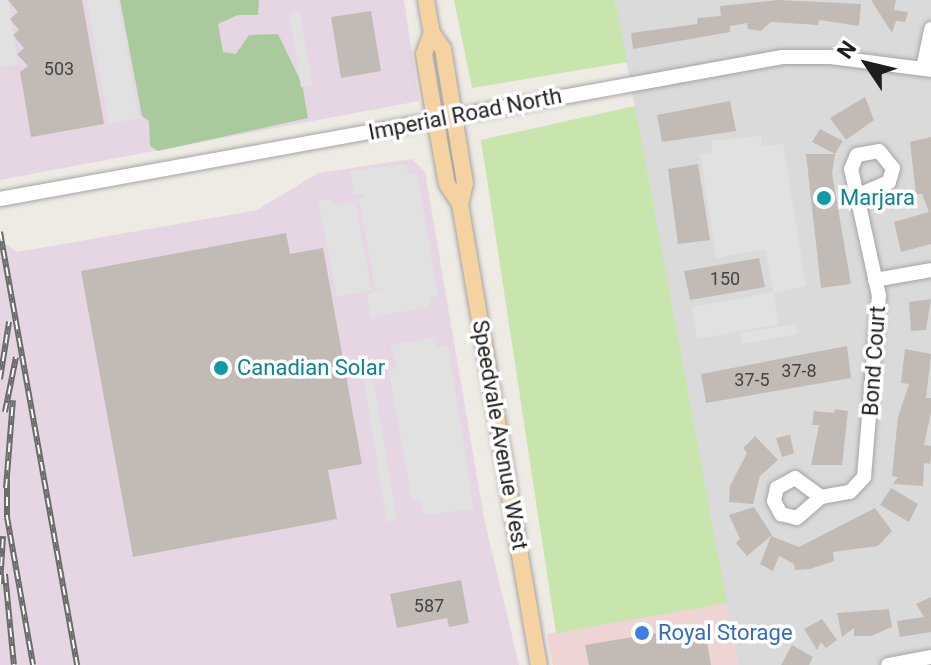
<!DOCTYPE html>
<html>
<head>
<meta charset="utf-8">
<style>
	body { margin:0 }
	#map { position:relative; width:931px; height:665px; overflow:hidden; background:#eeebe4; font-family:Roboto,sans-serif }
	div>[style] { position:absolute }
	.residential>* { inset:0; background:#dbdada }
	.commercial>* { inset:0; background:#eed5d4 }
	.industrial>* { inset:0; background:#e6d6e3 }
	.grass>* { inset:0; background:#c8e5ad }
	.forest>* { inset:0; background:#a9ca9c }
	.parking>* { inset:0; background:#e1e1e1 }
	.building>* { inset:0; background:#c2bab4 }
	.roads { filter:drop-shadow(0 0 2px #a4a4a4) drop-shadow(0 0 2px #a4a4a4) }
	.minor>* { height:14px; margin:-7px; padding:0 7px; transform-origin:7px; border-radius:7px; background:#fff }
	.major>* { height:16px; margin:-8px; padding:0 8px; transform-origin:8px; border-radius:8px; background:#f5d2a2 }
	.rail>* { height:6px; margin-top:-3px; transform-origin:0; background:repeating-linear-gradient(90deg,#fff 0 9px,#6b6b6b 0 18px); box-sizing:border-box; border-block:2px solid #6b6b6b }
	.dots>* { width:22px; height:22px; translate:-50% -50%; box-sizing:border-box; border:4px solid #fff; border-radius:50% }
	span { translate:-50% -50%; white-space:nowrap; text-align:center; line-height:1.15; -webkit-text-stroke:7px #fff; paint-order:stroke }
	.number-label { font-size:18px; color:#464443 }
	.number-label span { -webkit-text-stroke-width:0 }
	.street-label { font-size:22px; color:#1d1d1d }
	.culture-label { font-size:22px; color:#0d838f }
	.left { translate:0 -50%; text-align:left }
	.shop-label { font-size:22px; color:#366cbe }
	.north { position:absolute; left:827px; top:24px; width:80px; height:80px; -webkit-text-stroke:6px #fff; paint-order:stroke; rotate:305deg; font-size:22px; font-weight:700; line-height:32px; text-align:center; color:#1d1d1d }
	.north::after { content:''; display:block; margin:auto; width:28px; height:36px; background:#1d1d1d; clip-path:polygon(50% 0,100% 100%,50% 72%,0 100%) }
</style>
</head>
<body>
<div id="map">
	<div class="residential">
		<div style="clip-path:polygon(615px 0,931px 0,931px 665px,738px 665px)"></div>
	</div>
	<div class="commercial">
		<div style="clip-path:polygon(727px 603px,738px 665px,553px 665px,547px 634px)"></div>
	</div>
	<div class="industrial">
		<div style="clip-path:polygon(0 0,404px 0,419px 101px,0 180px)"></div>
		<div style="clip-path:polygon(412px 159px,425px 172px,484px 518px,519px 665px,0 665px,0 240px,17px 252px,257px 210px,318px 173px)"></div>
	</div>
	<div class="grass">
		<div style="clip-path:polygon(454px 0,615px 0,627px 62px,472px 88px)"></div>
		<div style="clip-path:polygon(635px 106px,727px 603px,556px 633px,481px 140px)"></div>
	</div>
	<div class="forest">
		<div style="clip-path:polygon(120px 0,259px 0,258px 15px,238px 15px,218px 24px,223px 52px,236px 54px,249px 35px,278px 34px,302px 84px,308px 118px,158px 151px,150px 146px,149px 121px,142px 116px)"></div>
	</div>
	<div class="parking">
		<div style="clip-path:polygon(0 0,8px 0,18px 64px,0 67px)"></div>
		<div style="clip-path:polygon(87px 0,118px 0,139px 118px,109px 124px)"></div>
		<div style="clip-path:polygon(299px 10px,312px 85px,301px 87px,289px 12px)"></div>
		<div style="clip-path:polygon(761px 136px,762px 146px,783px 144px,806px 286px,773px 293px,779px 324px,697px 339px,692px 307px,773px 292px,765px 249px,716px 258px,700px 154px,712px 152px,711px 141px)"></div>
		<div style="clip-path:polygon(406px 164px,408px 174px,417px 173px,438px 296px,429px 298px,430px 306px,370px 318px,367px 295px,383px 288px,375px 289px,359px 199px,367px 194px,354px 195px,350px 171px)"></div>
		<div style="clip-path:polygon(331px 199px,333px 206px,355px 202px,372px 290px,337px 297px,318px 201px)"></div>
		<div style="clip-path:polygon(795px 324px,797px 334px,742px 344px,739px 333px)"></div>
		<div style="clip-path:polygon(435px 337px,436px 347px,448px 346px,474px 509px,424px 515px,421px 501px,412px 502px,389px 370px,397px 369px,391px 345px)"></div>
		<div style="clip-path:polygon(372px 370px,397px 521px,387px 522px,362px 371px)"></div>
	</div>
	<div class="building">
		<div style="clip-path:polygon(8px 0,82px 0,104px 124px,31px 137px,20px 72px,28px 66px,17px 54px,24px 48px,13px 35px,19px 30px,10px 19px,18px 12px)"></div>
		<div style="clip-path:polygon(778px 0,861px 4px,859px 26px,819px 20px,818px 25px,771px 22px,761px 31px,748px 29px,747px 23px,730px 26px,730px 32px,633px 49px,631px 33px,697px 24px,698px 18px,721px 16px,720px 6px)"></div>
		<div style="clip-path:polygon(871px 0,896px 0,894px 10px,908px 12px,905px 22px,896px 21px,892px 33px)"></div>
		<div style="clip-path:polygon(371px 11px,381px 71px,341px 78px,331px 17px)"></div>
		<div style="clip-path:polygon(865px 97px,874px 120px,846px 140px,830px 118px)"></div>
		<div style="clip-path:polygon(730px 101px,736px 131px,662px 142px,657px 115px)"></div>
		<div style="clip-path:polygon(820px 129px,843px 141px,835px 154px,812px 142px)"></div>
		<div style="clip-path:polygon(931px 137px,931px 244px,901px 252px,894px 222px,929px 212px,922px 194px,916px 194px,910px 142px)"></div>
		<div style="clip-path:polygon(806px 154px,835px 154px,832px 173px,851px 284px,821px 288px)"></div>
		<div style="clip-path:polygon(698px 164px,710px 240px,678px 244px,668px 169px)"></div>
		<div style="clip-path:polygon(286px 233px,290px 254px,323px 248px,362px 464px,328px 470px,337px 519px,133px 557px,81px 271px)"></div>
		<div style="clip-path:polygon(759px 258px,765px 287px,690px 300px,684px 271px)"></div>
		<div style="clip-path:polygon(931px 299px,926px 330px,911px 331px,909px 302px)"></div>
		<div style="clip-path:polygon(847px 346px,851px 378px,706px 403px,701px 374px)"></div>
		<div style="clip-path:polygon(905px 349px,931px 354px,926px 398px,931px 398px,931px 412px,924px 445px,931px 446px,931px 458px,930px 464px,924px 463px,923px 486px,893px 484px,898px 477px,892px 476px,898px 417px,909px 384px,901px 383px)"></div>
		<div style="clip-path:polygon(835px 409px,848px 411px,842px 465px,811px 465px,819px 425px,812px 425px,814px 411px,834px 413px)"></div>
		<div style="clip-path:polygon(790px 435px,794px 453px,782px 457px,776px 438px)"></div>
		<div style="clip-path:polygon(755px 436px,778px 460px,760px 476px,753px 504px,729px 502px,730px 486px,747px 453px,743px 448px)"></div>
		<div style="clip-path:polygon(891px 488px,918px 504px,909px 522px,880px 505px)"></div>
		<div style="clip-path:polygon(754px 507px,772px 535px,747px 556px,736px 543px,740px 539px,729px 515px)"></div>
		<div style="clip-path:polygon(875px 508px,892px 531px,878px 546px,833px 552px,834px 561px,810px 569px,795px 570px,794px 564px,779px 556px,773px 571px,760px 564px,771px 536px,799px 547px)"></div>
		<div style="clip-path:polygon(461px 580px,469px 623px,449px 627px,447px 618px,397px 628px,390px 594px)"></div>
		<div style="clip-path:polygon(931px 597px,931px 632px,900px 637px,897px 621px,924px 617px,916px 604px)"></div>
		<div style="clip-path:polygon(889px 609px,892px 627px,871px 636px,854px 636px,854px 628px,842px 637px,837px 613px)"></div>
		<div style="clip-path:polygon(822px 619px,837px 640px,826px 648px,821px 642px,817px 650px,804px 629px)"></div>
		<div style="clip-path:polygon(699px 626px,705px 630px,711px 665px,589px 665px,585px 645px)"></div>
		<div style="clip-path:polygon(792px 645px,813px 657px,809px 665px,781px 665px)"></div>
	</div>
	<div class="roads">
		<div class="minor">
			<div style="left:923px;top:68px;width:40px;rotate:-78deg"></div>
			<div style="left:0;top:199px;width:795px;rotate:-10.29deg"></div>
			<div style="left:782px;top:57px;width:48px"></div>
			<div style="left:830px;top:57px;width:102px;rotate:7.3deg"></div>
			<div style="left:875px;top:280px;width:57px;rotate:-10.1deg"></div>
			<div style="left:821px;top:497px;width:32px;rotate:-144deg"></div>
			<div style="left:795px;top:478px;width:21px;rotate:151deg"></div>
			<div style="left:777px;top:488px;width:13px;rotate:103deg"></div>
			<div style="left:774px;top:501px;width:15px;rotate:62deg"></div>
			<div style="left:781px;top:514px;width:16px;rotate:14deg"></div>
			<div style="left:797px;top:518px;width:32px;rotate:-41deg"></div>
			<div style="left:821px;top:497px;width:29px;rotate:-10deg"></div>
			<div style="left:850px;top:492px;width:21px;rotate:-47deg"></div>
			<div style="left:864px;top:477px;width:182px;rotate:-85.3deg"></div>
			<div style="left:879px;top:296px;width:130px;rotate:-102.4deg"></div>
			<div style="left:851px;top:169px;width:15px;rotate:-67deg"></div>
			<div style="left:857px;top:155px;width:22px;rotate:-10deg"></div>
			<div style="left:879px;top:151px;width:22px;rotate:51deg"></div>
			<div style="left:893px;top:168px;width:15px;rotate:106deg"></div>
			<div style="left:889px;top:182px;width:33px;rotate:157deg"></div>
			<div style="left:888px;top:665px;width:44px;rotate:-10.5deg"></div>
		</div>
		<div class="major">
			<div style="left:426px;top:0;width:34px;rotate:80deg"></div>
			<div style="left:432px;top:33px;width:19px;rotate:55deg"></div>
			<div style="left:443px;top:49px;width:136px;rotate:80.7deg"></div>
			<div style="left:465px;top:183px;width:22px;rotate:103deg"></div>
			<div style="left:460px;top:204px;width:468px;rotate:80.3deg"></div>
			<div style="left:432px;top:33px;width:22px;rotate:111deg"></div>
			<div style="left:424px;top:54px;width:48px;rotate:80.3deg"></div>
			<div style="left:432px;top:101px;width:84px;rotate:79.8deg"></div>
			<div style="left:447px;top:184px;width:24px;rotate:57deg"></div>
		</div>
	</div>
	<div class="rail">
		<div style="left:0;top:232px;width:440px;rotate:79.9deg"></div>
		<div style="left:0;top:379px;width:58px;rotate:-81deg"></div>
		<div style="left:5px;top:412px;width:56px;rotate:-78.7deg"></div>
		<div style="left:7px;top:479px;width:38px;rotate:90deg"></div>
		<div style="left:7px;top:517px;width:150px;rotate:80deg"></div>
		<div style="left:6px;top:488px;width:88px;rotate:-85.5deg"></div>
		<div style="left:5px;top:574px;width:91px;rotate:84.4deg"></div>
		<div style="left:0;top:584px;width:48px;rotate:-86.4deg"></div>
	</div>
	<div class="dots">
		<div style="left:824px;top:198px;background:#0f9aa8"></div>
		<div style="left:221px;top:368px;background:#0f9aa8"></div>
		<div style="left:642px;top:633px;background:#3f7fe0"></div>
	</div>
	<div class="number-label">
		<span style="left:59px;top:69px">503</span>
		<span style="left:725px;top:279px">150</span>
		<span style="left:799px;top:371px">37-8</span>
		<span style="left:752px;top:380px">37-5</span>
		<span style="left:429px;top:606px">587</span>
	</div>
	<div class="street-label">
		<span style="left:465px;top:114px;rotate:-11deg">Imperial Road North</span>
		<span style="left:874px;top:361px;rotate:-86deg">Bond Court</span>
		<span style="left:500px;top:435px;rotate:80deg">Speedvale Avenue West</span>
	</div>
	<div class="culture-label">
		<span class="left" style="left:840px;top:198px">Marjara</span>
		<span class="left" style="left:237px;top:368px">Canadian Solar</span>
	</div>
	<div class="shop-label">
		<span class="left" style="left:658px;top:633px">Royal Storage</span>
	</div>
	<div class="north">N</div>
</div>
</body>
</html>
